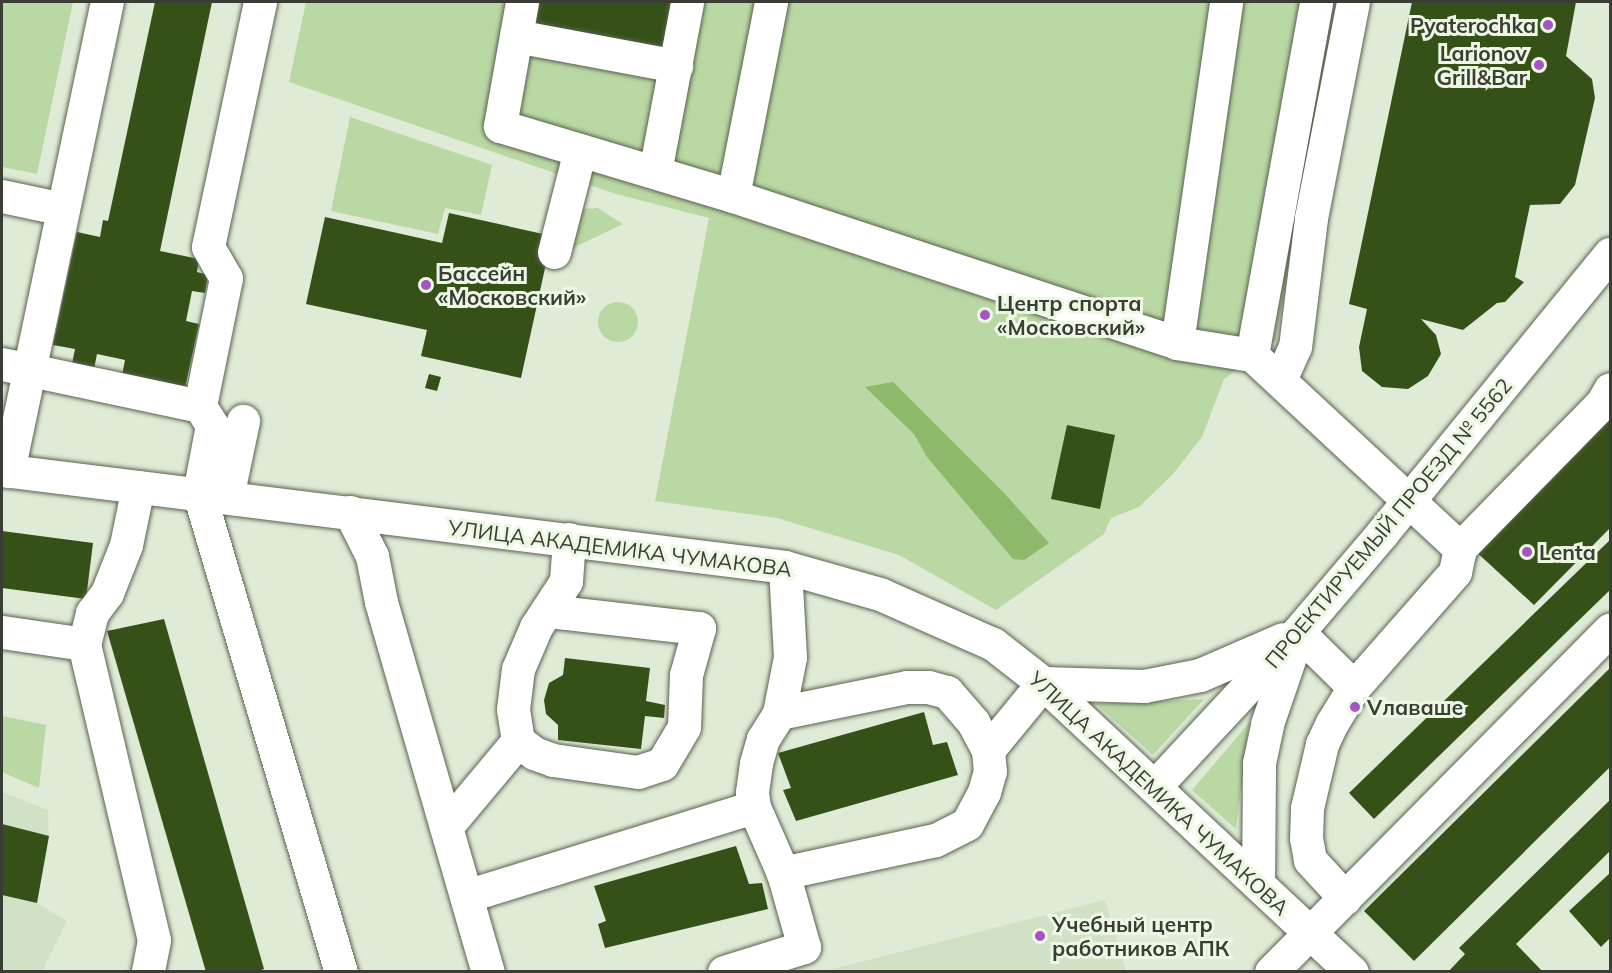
<!DOCTYPE html>
<html>
<head>
<meta charset="utf-8">
<style>
	body { margin:0 }
	#map { position:relative; width:1612px; height:973px; overflow:hidden; background:#dfebd6; font-family:Mulish,sans-serif }
	div>[style] { position:absolute }
	.built>* { inset:0; background:#d1e1c5 }
	.green>* { inset:0; background:#bad8a3 }
	.round { border-radius:50% }
	.forest>* { inset:0; background:#8eb86a }
	.building>* { inset:0; background:#355117 }
	.roads { filter:drop-shadow(0 0 2px #586250) drop-shadow(0 0 2px #586250) }
	.minor>* { height:33px; margin:-16.5px; padding:0 16.5px; transform-origin:16.5px; border-radius:16.5px; background:#fff }
	.dots>* { width:16px; height:16px; translate:-50% -50%; box-sizing:border-box; border:3px solid #ecf8e3; border-radius:50% }
	span { translate:-50% -50%; white-space:nowrap; text-align:center; line-height:1.15; -webkit-text-stroke:6px #ecf8e3; paint-order:stroke }
	.poi-label { font-size:21px; color:#393d35; font-weight:700 }
	.right { translate:-100% -50%; text-align:right }
	.left { translate:0 -50%; text-align:left }
	.street-label { font-size:21px; color:#393d35 }
	.frame { position:absolute; inset:0; border:3px solid #393d35; pointer-events:none }
</style>
</head>
<body>
<div id="map">
	<div class="built">
		<div style="clip-path:polygon(2px 792px,48px 810px,49px 836px,37px 903px,67px 921px,42px 971px,2px 971px)"></div>
		<div style="clip-path:polygon(1105px 900px,1126px 971px,825px 971px)"></div>
	</div>
	<div class="green">
		<div style="clip-path:polygon(2px 2px,73px 2px,37px 174px,2px 167px)"></div>
		<div style="clip-path:polygon(306px 2px,1332px 2px,1276px 340px,1224px 379px,1202px 437px,1173px 474px,1139px 507px,1111px 518px,1104px 534px,996px 610px,899px 555px,777px 518px,655px 501px,709px 218px,616px 194px,289px 82px)"></div>
		<div style="clip-path:polygon(350px 117px,492px 165px,481px 215px,445px 208px,438px 234px,331px 211px)"></div>
		<div style="clip-path:polygon(598px 208px,623px 224px,556px 256px,545px 227px,582px 209px)"></div>
		<div class="round" style="left:598px;top:302px;width:40px;height:40px"></div>
		<div style="clip-path:polygon(1204px 699px,1153px 755px,1096px 704px)"></div>
		<div style="clip-path:polygon(2px 716px,46px 725px,39px 788px,2px 772px)"></div>
		<div style="clip-path:polygon(1249px 723px,1236px 829px,1192px 790px)"></div>
	</div>
	<div class="forest">
		<div style="clip-path:polygon(893px 382px,1004px 493px,1049px 543px,1024px 560px,1013px 559px,927px 457px,914px 434px,865px 387px)"></div>
	</div>
	<div class="building">
		<div style="clip-path:polygon(155px 2px,212px 2px,160px 251px,199px 259px,197px 272px,208px 275px,205px 293px,192px 291px,186px 321px,199px 324px,185px 388px,122px 375px,125px 360px,116px 358px,97px 354px,94px 369px,72px 364px,75px 349px,53px 345px,77px 232px,100px 237px,103px 220px,108px 221px)"></div>
		<div style="clip-path:polygon(538px 2px,671px 2px,663px 51px,533px 29px)"></div>
		<div style="clip-path:polygon(1412px 2px,1576px 2px,1566px 56px,1592px 79px,1595px 98px,1575px 185px,1560px 204px,1530px 205px,1515px 277px,1524px 282px,1505px 302px,1497px 303px,1463px 330px,1421px 319px,1436px 335px,1441px 354px,1428px 376px,1408px 389px,1382px 387px,1362px 371px,1359px 347px,1367px 309px,1349px 304px)"></div>
		<div style="clip-path:polygon(449px 213px,552px 236px,521px 378px,421px 356px,427px 330px,306px 304px,325px 217px,442px 243px)"></div>
		<div style="clip-path:polygon(429px 374px,441px 377px,437px 391px,425px 388px)"></div>
		<div style="clip-path:polygon(1610px 408px,1610px 528px,1534px 605px,1472px 548px)"></div>
		<div style="clip-path:polygon(1067px 425px,1115px 435px,1100px 509px,1051px 499px)"></div>
		<div style="clip-path:polygon(2px 531px,93px 543px,86px 599px,2px 588px)"></div>
		<div style="clip-path:polygon(1610px 540px,1610px 590px,1374px 819px,1349px 793px)"></div>
		<div style="clip-path:polygon(164px 619px,264px 969px,256px 972px,206px 972px,107px 631px)"></div>
		<div style="clip-path:polygon(565px 658px,650px 668px,646px 701px,665px 705px,664px 718px,645px 716px,641px 749px,558px 740px,558px 725px,546px 714px,544px 700px,549px 683px,563px 675px)"></div>
		<div style="clip-path:polygon(1610px 668px,1610px 767px,1414px 961px,1364px 911px)"></div>
		<div style="clip-path:polygon(924px 712px,933px 745px,947px 742px,958px 775px,796px 821px,783px 790px,791px 788px,778px 753px)"></div>
		<div style="clip-path:polygon(1610px 800px,1610px 851px,1516px 944px,1543px 972px,1448px 972px,1465px 954px,1459px 948px)"></div>
		<div style="clip-path:polygon(2px 824px,49px 836px,37px 903px,2px 895px)"></div>
		<div style="clip-path:polygon(736px 846px,749px 884px,762px 883px,768px 909px,605px 948px,598px 924px,606px 921px,594px 886px)"></div>
		<div style="clip-path:polygon(1610px 873px,1610px 938px,1601px 947px,1569px 911px)"></div>
	</div>
	<div class="roads">
		<div class="minor">
			<div style="left:260px;top:2px;width:250px;rotate:102deg"></div>
			<div style="left:208px;top:247px;width:36px;rotate:60deg"></div>
			<div style="left:226px;top:278px;width:131px;rotate:101.5deg"></div>
			<div style="left:200px;top:406px;width:22px;rotate:58deg"></div>
			<div style="left:212px;top:425px;width:69px;rotate:100.8deg"></div>
			<div style="left:199px;top:493px;width:500px;rotate:73.5deg"></div>
			<div style="left:522px;top:2px;width:126px;rotate:100.1deg"></div>
			<div style="left:500px;top:126px;width:243px;rotate:16.7deg"></div>
			<div style="left:733px;top:196px;width:468px;rotate:18.3deg"></div>
			<div style="left:1177px;top:343px;width:76px;rotate:9.1deg"></div>
			<div style="left:1252px;top:355px;width:284px;rotate:42.9deg"></div>
			<div style="left:516px;top:36px;width:163px;rotate:10.6deg"></div>
			<div style="left:655px;top:172px;width:173px;rotate:-79.3deg"></div>
			<div style="left:2px;top:196px;width:62px;rotate:12deg"></div>
			<div style="left:733px;top:196px;width:198px;rotate:-78.9deg"></div>
			<div style="left:554px;top:252px;width:105px;rotate:-75.7deg"></div>
			<div style="left:1177px;top:343px;width:345px;rotate:-81.8deg"></div>
			<div style="left:1252px;top:355px;width:359px;rotate:-79.7deg"></div>
			<div style="left:2px;top:364px;width:202px;rotate:12deg"></div>
			<div style="left:1280px;top:380px;width:36px;rotate:-66deg"></div>
			<div style="left:1295px;top:347px;width:130px;rotate:-82.9deg"></div>
			<div style="left:1311px;top:218px;width:220px;rotate:-79deg"></div>
			<div style="left:2px;top:470px;width:789px;rotate:7.06deg"></div>
			<div style="left:785px;top:567px;width:99px;rotate:15.9deg"></div>
			<div style="left:880px;top:594px;width:124px;rotate:23.9deg"></div>
			<div style="left:993px;top:644px;width:63px;rotate:38deg"></div>
			<div style="left:1043px;top:683px;width:423px;rotate:43.1deg"></div>
			<div style="left:8px;top:471px;width:479px;rotate:-78.1deg"></div>
			<div style="left:138px;top:487px;width:59px;rotate:101.7deg"></div>
			<div style="left:126px;top:545px;width:52px;rotate:111.6deg"></div>
			<div style="left:107px;top:593px;width:25px;rotate:127deg"></div>
			<div style="left:92px;top:613px;width:32px;rotate:104deg"></div>
			<div style="left:84px;top:644px;width:304px;rotate:76.7deg"></div>
			<div style="left:154px;top:940px;width:33px;rotate:101deg"></div>
			<div style="left:227px;top:497px;width:78px;rotate:-78.1deg"></div>
			<div style="left:350px;top:512px;width:49px;rotate:63.4deg"></div>
			<div style="left:372px;top:556px;width:47px;rotate:78.9deg"></div>
			<div style="left:381px;top:602px;width:385px;rotate:73.9deg"></div>
			<div style="left:549px;top:611px;width:151px;rotate:6.5deg"></div>
			<div style="left:699px;top:628px;width:49px;rotate:105.5deg"></div>
			<div style="left:686px;top:675px;width:52px;rotate:92.2deg"></div>
			<div style="left:684px;top:727px;width:43px;rotate:120.7deg"></div>
			<div style="left:662px;top:764px;width:25px;rotate:162deg"></div>
			<div style="left:638px;top:772px;width:86px;rotate:-172deg"></div>
			<div style="left:553px;top:760px;width:20px;rotate:-160deg"></div>
			<div style="left:534px;top:753px;width:20px;rotate:-143deg"></div>
			<div style="left:518px;top:741px;width:32px;rotate:-99deg"></div>
			<div style="left:513px;top:709px;width:40px;rotate:-82.9deg"></div>
			<div style="left:518px;top:669px;width:46px;rotate:-66.8deg"></div>
			<div style="left:536px;top:627px;width:55px;rotate:-56.9deg"></div>
			<div style="left:566px;top:581px;width:42px;rotate:-85.9deg"></div>
			<div style="left:2px;top:632px;width:83px;rotate:8.3deg"></div>
			<div style="left:1298px;top:632px;width:78px;rotate:44.5deg"></div>
			<div style="left:1043px;top:683px;width:101px;rotate:1.7deg"></div>
			<div style="left:1144px;top:686px;width:57px;rotate:-11.1deg"></div>
			<div style="left:1200px;top:675px;width:90px;rotate:-23.4deg"></div>
			<div style="left:779px;top:713px;width:57px;rotate:-78.9deg"></div>
			<div style="left:790px;top:657px;width:90px;rotate:-93.2deg"></div>
			<div style="left:988px;top:750px;width:87px;rotate:-50.6deg"></div>
			<div style="left:1156px;top:785px;width:209px;rotate:-47.1deg"></div>
			<div style="left:1298px;top:632px;width:131px;rotate:-49.6deg"></div>
			<div style="left:1383px;top:532px;width:359px;rotate:-50.8deg"></div>
			<div style="left:446px;top:827px;width:112px;rotate:-50.1deg"></div>
			<div style="left:1258px;top:884px;width:121px;rotate:-89.5deg"></div>
			<div style="left:1259px;top:763px;width:40px;rotate:-78deg"></div>
			<div style="left:1267px;top:724px;width:87px;rotate:-71.1deg"></div>
			<div style="left:466px;top:896px;width:301px;rotate:-17.2deg"></div>
			<div style="left:754px;top:807px;width:15px;rotate:-98deg"></div>
			<div style="left:752px;top:792px;width:29px;rotate:-82deg"></div>
			<div style="left:756px;top:763px;width:25px;rotate:-74deg"></div>
			<div style="left:763px;top:739px;width:31px;rotate:-58deg"></div>
			<div style="left:779px;top:713px;width:131px;rotate:-11.5deg"></div>
			<div style="left:907px;top:687px;width:21px"></div>
			<div style="left:928px;top:687px;width:20px;rotate:15deg"></div>
			<div style="left:947px;top:692px;width:40px;rotate:49deg"></div>
			<div style="left:973px;top:722px;width:32px;rotate:62deg"></div>
			<div style="left:988px;top:750px;width:21px;rotate:85deg"></div>
			<div style="left:990px;top:771px;width:22px;rotate:106deg"></div>
			<div style="left:984px;top:792px;width:36px;rotate:118deg"></div>
			<div style="left:967px;top:824px;width:36px;rotate:153deg"></div>
			<div style="left:935px;top:840px;width:156px;rotate:167.8deg"></div>
			<div style="left:783px;top:873px;width:72px;rotate:-113.7deg"></div>
			<div style="left:1345px;top:898px;width:52px;rotate:-132.6deg"></div>
			<div style="left:1310px;top:860px;width:22px;rotate:-100deg"></div>
			<div style="left:1306px;top:838px;width:30px;rotate:-88deg"></div>
			<div style="left:1307px;top:808px;width:66px;rotate:-76.8deg"></div>
			<div style="left:1322px;top:744px;width:23px;rotate:-65deg"></div>
			<div style="left:1332px;top:723px;width:42px;rotate:-58.6deg"></div>
			<div style="left:1354px;top:687px;width:153px;rotate:-48.7deg"></div>
			<div style="left:1455px;top:572px;width:25px;rotate:-78deg"></div>
			<div style="left:1460px;top:548px;width:203px;rotate:-45.6deg"></div>
			<div style="left:1602px;top:403px;width:16px;rotate:-60deg"></div>
			<div style="left:724px;top:972px;width:84px;rotate:-17.4deg"></div>
			<div style="left:804px;top:947px;width:77px;rotate:-105.8deg"></div>
			<div style="left:1271px;top:972px;width:482px;rotate:-45.3deg"></div>
		</div>
	</div>
	<div class="dots">
		<div style="left:1548px;top:25px;background:#a654c3"></div>
		<div style="left:1539px;top:65px;background:#a654c3"></div>
		<div style="left:426px;top:285px;background:#a654c3"></div>
		<div style="left:985px;top:315px;background:#a654c3"></div>
		<div style="left:1527px;top:552px;background:#a654c3"></div>
		<div style="left:1355px;top:707px;background:#a654c3"></div>
		<div style="left:1040px;top:936px;background:#a654c3"></div>
	</div>
	<div class="poi-label">
		<span class="right" style="left:1536px;top:25px">Pyaterochka</span>
		<span class="right" style="left:1527px;top:65px">Larionov<br>Grill&amp;Bar</span>
		<span class="left" style="left:438px;top:285px">Бассейн<br>«Московский»</span>
		<span class="left" style="left:997px;top:315px">Центр спорта<br>«Московский»</span>
		<span class="left" style="left:1539px;top:552px">Lenta</span>
		<span class="left" style="left:1367px;top:707px">Vлаваше</span>
		<span class="left" style="left:1052px;top:936px">Учебный центр<br>работников АПК</span>
	</div>
	<div class="street-label">
		<span style="left:1388px;top:523px;rotate:-50deg">ПРОЕКТИРУЕМЫЙ ПРОЕЗД № 5562</span>
		<span style="left:620px;top:548px;rotate:7deg">УЛИЦА АКАДЕМИКА ЧУМАКОВА</span>
		<span style="left:1159px;top:793px;rotate:43deg">УЛИЦА АКАДЕМИКА ЧУМАКОВА</span>
	</div>
	<div class="frame"></div>
</div>
</body>
</html>
